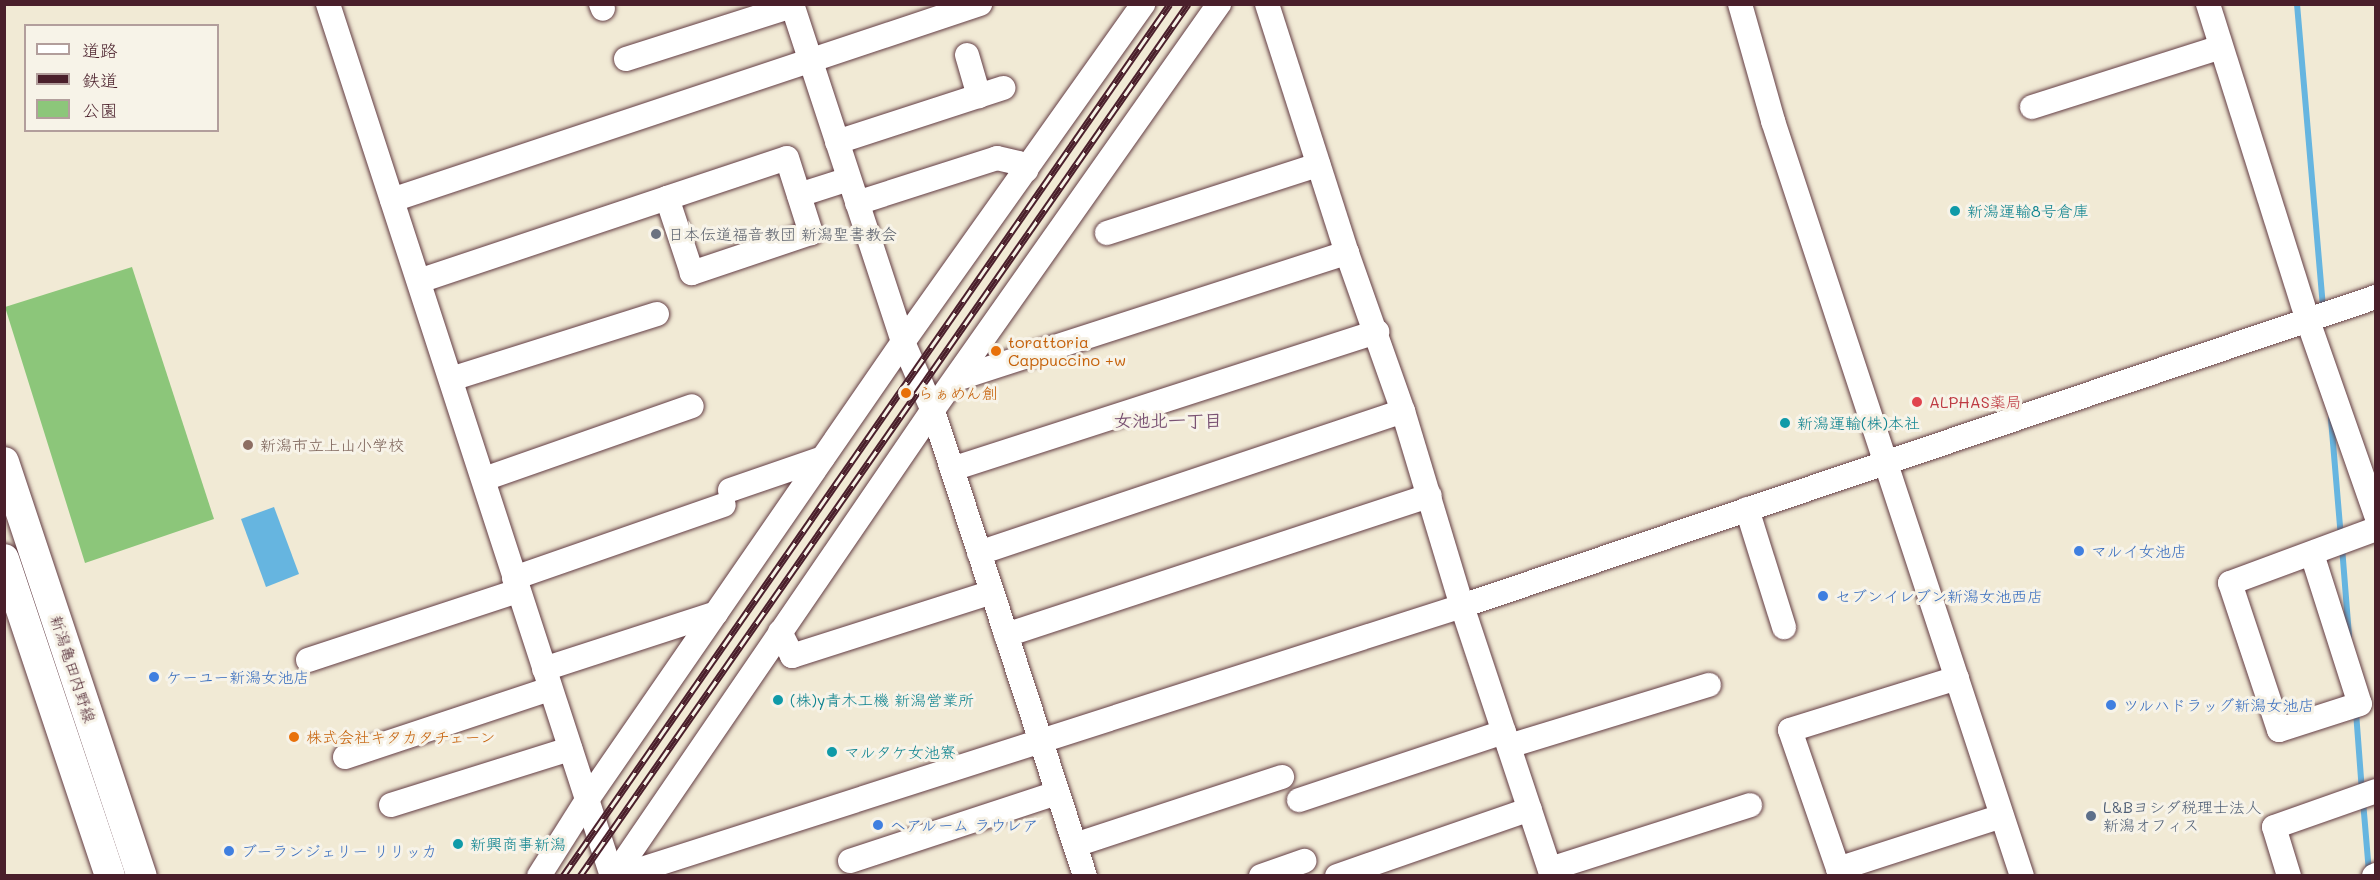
<!DOCTYPE html>
<html>
<head>
<meta charset="utf-8">
<style>
	body { margin:0 }
	#map { position:relative; width:2380px; height:880px; overflow:hidden; background:#f1ead5; font-family:Mali,"Klee One",sans-serif }
	div>[style] { position:absolute }
	.green>* { inset:0; background:#8cc67a }
	.water>* { inset:0; background:#66b5e0 }
	.stream>* { height:6px; margin:-3px; padding:0 3px; transform-origin:3px; border-radius:3px; background:#66b5e0 }
	.roads { filter:drop-shadow(0 0 2px #633d44) drop-shadow(0 0 2px #633d44) }
	.minor>* { height:24px; margin:-12px; padding:0 12px; transform-origin:12px; border-radius:12px; background:#fff }
	.major>* { height:30px; margin:-15px; padding:0 15px; transform-origin:15px; border-radius:15px; background:#fff }
	.rail>* { height:7px; margin-top:-3.5px; transform-origin:0; background:repeating-linear-gradient(90deg,#f7f3e8 0 14px,#4a1f2b 0 28px); box-sizing:border-box; border-block:2px solid #4a1f2b }
	.dots>* { width:16px; height:16px; translate:-50% -50%; box-sizing:border-box; border:3px solid #f7f3e8; border-radius:50% }
	span { translate:-50% -50%; white-space:nowrap; text-align:center; line-height:1.15; -webkit-text-stroke:6px #f7f3e8; paint-order:stroke }
	.culture-label { font-size:16px; color:#0d838f }
	.left { translate:0 -50%; text-align:left }
	.worship-label { font-size:16px; color:#5b616d }
	.food-label { font-size:16px; color:#c56008 }
	.health-label { font-size:16px; color:#be3a42 }
	.education-label { font-size:16px; color:#785e54 }
	.shop-label { font-size:16px; color:#366cbe }
	.street-label { font-size:16px; color:#4a1f2b }
	.service-label { font-size:16px; color:#4e5e75 }
	.neighbourhood-label { font-size:18px; color:#7a5273; font-weight:700 }
	.frame { position:absolute; inset:0; border:6px solid #4a1f2b; pointer-events:none }
	.legend { position:absolute; left:24px; top:24px; width:195px; height:108px; box-sizing:border-box; background:#f7f3e8; border:2px solid #b29e9c; margin:0; padding:8px 10px; list-style:none; font-size:18px; color:#4a1f2b }
	.legend li { display:flex; align-items:center; gap:12px; height:30px }
	.legend b { width:30px; border:2px solid #b29e9c }
</style>
</head>
<body>
<div id="map">
	<div class="green">
		<div style="clip-path:polygon(132px 267px,214px 519px,85px 563px,5px 307px)"></div>
	</div>
	<div class="water">
		<div style="clip-path:polygon(274px 507px,299px 574px,266px 587px,241px 519px)"></div>
	</div>
	<div class="stream">
		<div style="left:2297px;top:4px;width:307px;rotate:85.1deg"></div>
		<div style="left:2331px;top:419px;width:118px;rotate:85.2deg"></div>
		<div style="left:2342px;top:547px;width:89px;rotate:85.5deg"></div>
		<div style="left:2356px;top:712px;width:79px;rotate:85.7deg"></div>
		<div style="left:2363px;top:801px;width:71px;rotate:85.2deg"></div>
	</div>
	<div class="roads">
		<div class="minor">
			<div style="left:328px;top:4px;width:917px;rotate:71.96deg"></div>
			<div style="left:601px;top:4px;width:5px;rotate:68deg"></div>
			<div style="left:792px;top:4px;width:356px;rotate:71.8deg"></div>
			<div style="left:903px;top:342px;width:75px;rotate:66.5deg"></div>
			<div style="left:933px;top:411px;width:489px;rotate:71.9deg"></div>
			<div style="left:1267px;top:4px;width:262px;rotate:72.2deg"></div>
			<div style="left:1347px;top:253px;width:168px;rotate:70.5deg"></div>
			<div style="left:1403px;top:411px;width:204px;rotate:73.2deg"></div>
			<div style="left:1462px;top:606px;width:285px;rotate:71.6deg"></div>
			<div style="left:1740px;top:4px;width:122px;rotate:74.2deg"></div>
			<div style="left:1773px;top:121px;width:795px;rotate:71.75deg"></div>
			<div style="left:2208px;top:4px;width:329px;rotate:72.5deg"></div>
			<div style="left:2307px;top:318px;width:209px;rotate:70.7deg"></div>
			<div style="left:967px;top:55px;width:43px;rotate:73.7deg"></div>
			<div style="left:626px;top:59px;width:174px;rotate:-17.7deg"></div>
			<div style="left:2032px;top:107px;width:198px;rotate:-17.6deg"></div>
			<div style="left:837px;top:142px;width:175px;rotate:-18deg"></div>
			<div style="left:799px;top:195px;width:52px;rotate:-17.7deg"></div>
			<div style="left:392px;top:200px;width:620px;rotate:-18.43deg"></div>
			<div style="left:857px;top:203px;width:147px;rotate:-17.8deg"></div>
			<div style="left:997px;top:158px;width:22px;rotate:13deg"></div>
			<div style="left:1018px;top:163px;width:11px;rotate:41deg"></div>
			<div style="left:1107px;top:233px;width:222px;rotate:-17.9deg"></div>
			<div style="left:419px;top:281px;width:262px;rotate:-18.5deg"></div>
			<div style="left:667px;top:198px;width:126px;rotate:-18.4deg"></div>
			<div style="left:787px;top:158px;width:79px;rotate:72.3deg"></div>
			<div style="left:811px;top:233px;width:126px;rotate:161.4deg"></div>
			<div style="left:692px;top:273px;width:79px;rotate:-108.4deg"></div>
			<div style="left:451px;top:379px;width:216px;rotate:-17.5deg"></div>
			<div style="left:956px;top:379px;width:411px;rotate:-17.9deg"></div>
			<div style="left:952px;top:469px;width:447px;rotate:-17.9deg"></div>
			<div style="left:484px;top:479px;width:220px;rotate:-19.3deg"></div>
			<div style="left:730px;top:490px;width:98px;rotate:-19deg"></div>
			<div style="left:1747px;top:509px;width:124px;rotate:72.6deg"></div>
			<div style="left:979px;top:553px;width:447px;rotate:-18.5deg"></div>
			<div style="left:2312px;top:554px;width:157px;rotate:72.3deg"></div>
			<div style="left:2360px;top:704px;width:85px;rotate:162.2deg"></div>
			<div style="left:2279px;top:730px;width:155px;rotate:-108.4deg"></div>
			<div style="left:2230px;top:583px;width:156px;rotate:-20.3deg"></div>
			<div style="left:514px;top:578px;width:222px;rotate:-19.2deg"></div>
			<div style="left:780px;top:632px;width:27px;rotate:63deg"></div>
			<div style="left:792px;top:656px;width:210px;rotate:-17.7deg"></div>
			<div style="left:1006px;top:635px;width:446px;rotate:-18.2deg"></div>
			<div style="left:308px;top:660px;width:221px;rotate:-18.2deg"></div>
			<div style="left:544px;top:669px;width:181px;rotate:-18deg"></div>
			<div style="left:1957px;top:678px;width:175px;rotate:162.7deg"></div>
			<div style="left:1790px;top:730px;width:147px;rotate:70.9deg"></div>
			<div style="left:1838px;top:869px;width:172px;rotate:-17.9deg"></div>
			<div style="left:1509px;top:746px;width:209px;rotate:-17deg"></div>
			<div style="left:345px;top:757px;width:216px;rotate:-18.4deg"></div>
			<div style="left:1299px;top:800px;width:216px;rotate:-18.4deg"></div>
			<div style="left:391px;top:805px;width:188px;rotate:-17.4deg"></div>
			<div style="left:1075px;top:845px;width:218px;rotate:-18.2deg"></div>
			<div style="left:850px;top:861px;width:218px;rotate:-18.2deg"></div>
			<div style="left:1550px;top:869px;width:210px;rotate:-17.7deg"></div>
			<div style="left:539px;top:876px;width:90px;rotate:-57.7deg"></div>
			<div style="left:587px;top:800px;width:556px;rotate:-55.4deg"></div>
			<div style="left:903px;top:342px;width:415px;rotate:-54.6deg"></div>
			<div style="left:614px;top:876px;width:560px;rotate:-55.63deg"></div>
			<div style="left:930px;top:414px;width:502px;rotate:-54.82deg"></div>
			<div style="left:620px;top:876px;width:884px;rotate:-17.78deg"></div>
			<div style="left:1462px;top:606px;width:965px;rotate:-18.68deg"></div>
			<div style="left:1261px;top:876px;width:46px;rotate:-19.2deg"></div>
			<div style="left:1337px;top:876px;width:204px;rotate:-19.1deg"></div>
			<div style="left:2289px;top:876px;width:51px;rotate:-107deg"></div>
			<div style="left:2274px;top:827px;width:108px;rotate:-19.4deg"></div>
			<div style="left:2374px;top:876px;width:2px;rotate:-27deg"></div>
		</div>
		<div class="major">
			<div style="left:4px;top:462px;width:436px;rotate:71.6deg"></div>
			<div style="left:4px;top:559px;width:334px;rotate:71.5deg"></div>
		</div>
	</div>
	<div class="rail">
		<div style="left:563px;top:876px;width:1062px;rotate:-55.16deg"></div>
		<div style="left:580px;top:876px;width:1063px;rotate:-55.11deg"></div>
	</div>
	<div class="dots">
		<div style="left:1955px;top:211px;background:#0f9aa8"></div>
		<div style="left:656px;top:234px;background:#6b7280"></div>
		<div style="left:996px;top:351px;background:#e8710a"></div>
		<div style="left:906px;top:393px;background:#e8710a"></div>
		<div style="left:1917px;top:402px;background:#e0444e"></div>
		<div style="left:1785px;top:423px;background:#0f9aa8"></div>
		<div style="left:248px;top:445px;background:#8d6e63"></div>
		<div style="left:2079px;top:551px;background:#3f7fe0"></div>
		<div style="left:1823px;top:596px;background:#3f7fe0"></div>
		<div style="left:154px;top:677px;background:#3f7fe0"></div>
		<div style="left:778px;top:700px;background:#0f9aa8"></div>
		<div style="left:2111px;top:705px;background:#3f7fe0"></div>
		<div style="left:294px;top:737px;background:#e8710a"></div>
		<div style="left:832px;top:752px;background:#0f9aa8"></div>
		<div style="left:2091px;top:816px;background:#5c6f8a"></div>
		<div style="left:878px;top:825px;background:#3f7fe0"></div>
		<div style="left:458px;top:844px;background:#0f9aa8"></div>
		<div style="left:229px;top:851px;background:#3f7fe0"></div>
	</div>
	<div class="culture-label">
		<span class="left" style="left:1967px;top:211px">新潟運輸8号倉庫</span>
		<span class="left" style="left:1797px;top:423px">新潟運輸(株)本社</span>
		<span class="left" style="left:790px;top:700px">(株)y青木工機 新潟営業所</span>
		<span class="left" style="left:844px;top:752px">マルタケ女池寮</span>
		<span class="left" style="left:470px;top:844px">新興商事新潟</span>
	</div>
	<div class="worship-label">
		<span class="left" style="left:668px;top:234px">日本伝道福音教団 新潟聖書教会</span>
	</div>
	<div class="food-label">
		<span class="left" style="left:1008px;top:351px">torattoria<br>Cappuccino +w</span>
		<span class="left" style="left:918px;top:393px">らぁめん創</span>
		<span class="left" style="left:306px;top:737px">株式会社キタカタチェーン</span>
	</div>
	<div class="health-label">
		<span class="left" style="left:1929px;top:402px">ALPHAS薬局</span>
	</div>
	<div class="education-label">
		<span class="left" style="left:260px;top:445px">新潟市立上山小学校</span>
	</div>
	<div class="shop-label">
		<span class="left" style="left:2091px;top:551px">マルイ女池店</span>
		<span class="left" style="left:1835px;top:596px">セブンイレブン新潟女池西店</span>
		<span class="left" style="left:166px;top:677px">ケーユー新潟女池店</span>
		<span class="left" style="left:2123px;top:705px">ツルハドラッグ新潟女池店</span>
		<span class="left" style="left:890px;top:825px">ヘアルーム ラウレア</span>
		<span class="left" style="left:241px;top:851px">ブーランジェリー リリッカ</span>
	</div>
	<div class="street-label">
		<span style="left:73px;top:669px;rotate:72deg">新潟亀田内野線</span>
	</div>
	<div class="service-label">
		<span class="left" style="left:2103px;top:816px">L&amp;Bヨシダ税理士法人<br>新潟オフィス</span>
	</div>
	<div class="neighbourhood-label">
		<span style="left:1168px;top:420px">女池北一丁目</span>
	</div>
	<div class="frame"></div>
	<ul class="legend">
	<li><b style="height:8px;background:#fff"></b>道路</li>
	<li><b style="height:8px;background:#4a1f2b"></b>鉄道</li>
	<li><b style="height:16px;background:#8cc67a"></b>公園</li>
	</ul>
</div>
</body>
</html>
